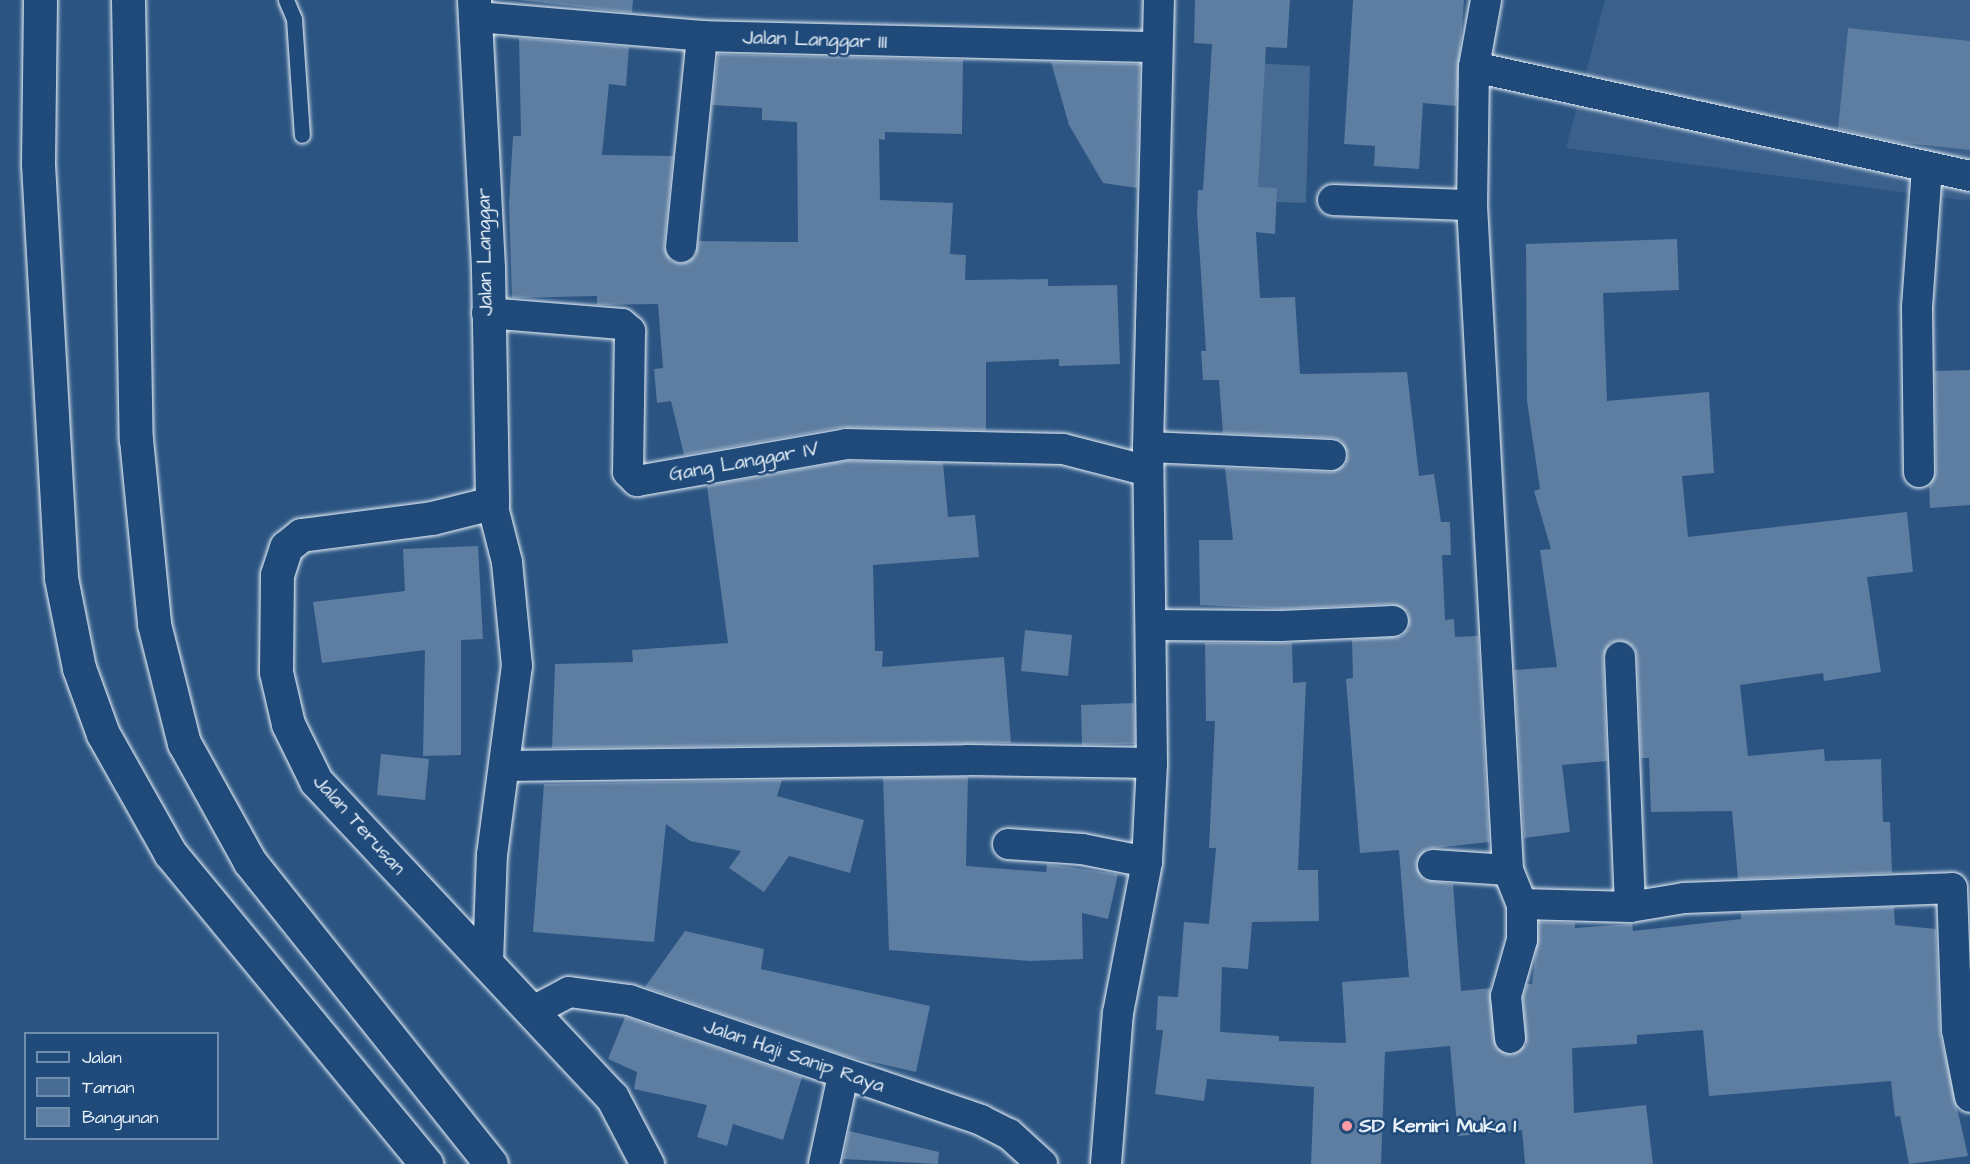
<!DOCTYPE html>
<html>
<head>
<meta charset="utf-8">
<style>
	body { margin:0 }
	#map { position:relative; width:1970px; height:1164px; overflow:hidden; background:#2b5482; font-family:"Architects Daughter",sans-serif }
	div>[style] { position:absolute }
	.built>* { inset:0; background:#3a608b }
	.green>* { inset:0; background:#476b93 }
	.building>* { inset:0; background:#5d7da1 }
	.roads { filter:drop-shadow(0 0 2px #e8f1f8) drop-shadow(0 0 2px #e8f1f8) }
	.service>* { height:15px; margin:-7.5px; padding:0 7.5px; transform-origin:7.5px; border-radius:7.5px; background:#1f4a7a }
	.minor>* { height:30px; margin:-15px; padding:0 15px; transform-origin:15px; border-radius:15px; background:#1f4a7a }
	.tertiary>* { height:33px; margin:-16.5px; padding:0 16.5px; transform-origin:16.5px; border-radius:16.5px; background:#1f4a7a }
	.motorway>* { height:33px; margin:-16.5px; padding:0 16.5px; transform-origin:16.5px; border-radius:16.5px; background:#1f4a7a }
	.dots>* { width:16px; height:16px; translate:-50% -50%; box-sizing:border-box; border:3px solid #1f4a7a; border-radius:50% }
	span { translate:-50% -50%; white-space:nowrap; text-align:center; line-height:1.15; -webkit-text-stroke:5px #1f4a7a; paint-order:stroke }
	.street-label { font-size:20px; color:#e8f1f8 }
	.poi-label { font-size:20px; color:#e8f1f8; font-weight:700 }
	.left { translate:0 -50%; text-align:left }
	.legend { position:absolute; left:24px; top:1032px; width:195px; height:108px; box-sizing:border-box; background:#1f4a7a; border:2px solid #6f8dac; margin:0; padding:8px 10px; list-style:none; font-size:18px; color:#e8f1f8 }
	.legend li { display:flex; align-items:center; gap:12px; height:30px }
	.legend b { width:30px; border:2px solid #6f8dac }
</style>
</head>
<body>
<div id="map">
	<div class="built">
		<div style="clip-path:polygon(1605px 0,1970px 0,1970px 201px,1566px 148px)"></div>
	</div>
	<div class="green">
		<div style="clip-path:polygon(1250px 63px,1310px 66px,1306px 203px,1245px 201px)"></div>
	</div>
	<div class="building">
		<div style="clip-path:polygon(518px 0,633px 0,632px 13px)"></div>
		<div style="clip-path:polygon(1195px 0,1290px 0,1287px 48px,1266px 47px,1258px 187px,1277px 188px,1275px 234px,1256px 232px,1260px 298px,1295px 297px,1300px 374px,1407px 372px,1419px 476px,1434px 474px,1441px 522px,1450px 522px,1451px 555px,1442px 555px,1445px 620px,1454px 619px,1455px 637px,1478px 636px,1489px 842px,1426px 849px,1416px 864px,1424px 880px,1453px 884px,1461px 991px,1490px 988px,1496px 1047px,1512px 1055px,1526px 1045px,1523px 998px,1527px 984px,1532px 984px,1539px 922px,1575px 923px,1575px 928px,1632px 924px,1633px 931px,1741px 919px,1741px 913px,1894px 907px,1895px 925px,1936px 929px,1940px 1033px,1968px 1156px,1909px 1164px,1900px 1116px,1895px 1117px,1891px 1081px,1709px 1096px,1703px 1030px,1637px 1035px,1637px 1044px,1572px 1048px,1574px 1113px,1646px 1105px,1653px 1164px,1525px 1164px,1522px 1130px,1458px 1136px,1450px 1046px,1385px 1052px,1381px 1164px,1311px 1164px,1314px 1087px,1207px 1079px,1204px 1101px,1155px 1094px,1163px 1030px,1156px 1030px,1158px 996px,1178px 997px,1184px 922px,1209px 924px,1216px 848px,1209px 848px,1215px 721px,1206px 721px,1205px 643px,1292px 643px,1293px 683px,1306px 682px,1298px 870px,1318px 870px,1319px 921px,1252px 922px,1248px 969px,1222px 967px,1220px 1032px,1279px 1036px,1279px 1041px,1346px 1043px,1342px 982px,1409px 977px,1399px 850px,1360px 853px,1346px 679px,1353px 678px,1352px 640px,1402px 636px,1409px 628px,1408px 612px,1392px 604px,1281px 609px,1200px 605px,1199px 540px,1233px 540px,1225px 468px,1331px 472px,1345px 465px,1348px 455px,1341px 441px,1332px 438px,1223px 433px,1219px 380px,1203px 380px,1201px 351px,1206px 351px,1197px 213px,1198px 190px,1203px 190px,1212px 44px,1194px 43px)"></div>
		<div style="clip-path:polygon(1353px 0,1464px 0,1456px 106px,1423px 103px,1419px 169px,1374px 166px,1375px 146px,1344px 144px)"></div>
		<div style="clip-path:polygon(1848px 28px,1970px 41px,1970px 150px,1895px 142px,1838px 129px)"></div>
		<div style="clip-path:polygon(519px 38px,629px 47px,626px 86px,609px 84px,602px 155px,673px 156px,664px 246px,671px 261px,680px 264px,695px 257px,699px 241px,798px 242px,797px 122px,762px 120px,762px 108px,712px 105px,718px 54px,963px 60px,962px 134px,885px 132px,885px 140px,879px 139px,880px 200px,953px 203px,950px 254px,966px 255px,965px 280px,1048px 279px,1048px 286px,1117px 285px,1120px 364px,1059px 366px,1059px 359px,986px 362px,986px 430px,843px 427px,684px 455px,671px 401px,657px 403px,654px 369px,663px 368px,658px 304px,597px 305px,597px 296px,512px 298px,509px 203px,513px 136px,521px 136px)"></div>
		<div style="clip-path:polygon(1051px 62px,1140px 64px,1137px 188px,1103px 183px,1069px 125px)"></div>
		<div style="clip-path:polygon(1677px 239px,1679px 290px,1603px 293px,1607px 401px,1709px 392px,1714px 473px,1682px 476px,1688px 537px,1907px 512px,1913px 572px,1867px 577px,1881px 672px,1824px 681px,1823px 673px,1740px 685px,1748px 756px,1824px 749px,1825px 761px,1881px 759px,1883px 822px,1890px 822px,1892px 873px,1738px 879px,1732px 811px,1651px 812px,1649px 758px,1641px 758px,1637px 656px,1634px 647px,1620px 640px,1610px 643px,1603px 657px,1607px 761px,1562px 765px,1570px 832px,1524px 838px,1514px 670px,1557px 667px,1540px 550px,1551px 549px,1534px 491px,1540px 489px,1527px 401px,1526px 244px)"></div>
		<div style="clip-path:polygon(1970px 370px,1970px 505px,1930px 508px,1929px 486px,1936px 472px,1935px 371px)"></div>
		<div style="clip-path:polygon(847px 461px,943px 463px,948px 517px,975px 515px,979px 557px,873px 565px,875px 651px,883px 651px,882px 667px,1004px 657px,1011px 743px,552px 748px,555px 664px,633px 662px,632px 650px,728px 643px,707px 486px)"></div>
		<div style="clip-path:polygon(478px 546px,483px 639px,461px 640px,461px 755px,423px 756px,425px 650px,322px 663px,313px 602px,405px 591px,403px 549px)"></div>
		<div style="clip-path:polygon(1025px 630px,1072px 635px,1068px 676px,1021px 671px)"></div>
		<div style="clip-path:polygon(1134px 703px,1135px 744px,1082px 745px,1081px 705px)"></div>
		<div style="clip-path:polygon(381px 754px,429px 759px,425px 800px,377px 795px)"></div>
		<div style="clip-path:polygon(968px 777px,966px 866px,1046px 872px,1047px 864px,1118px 874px,1108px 919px,1082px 913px,1083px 959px,1030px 961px,889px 950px,883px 778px)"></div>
		<div style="clip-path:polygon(782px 780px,777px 796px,864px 820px,850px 873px,789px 856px,764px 892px,729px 868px,741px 851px,690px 841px,666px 824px,654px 942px,533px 932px,544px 784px)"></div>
		<div style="clip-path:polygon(685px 931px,764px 949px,761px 969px,930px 1006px,916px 1072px,846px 1056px,645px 987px)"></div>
		<div style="clip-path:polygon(625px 1017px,802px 1077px,783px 1140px,733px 1124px,727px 1146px,697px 1137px,707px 1105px,634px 1089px,637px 1072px,608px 1059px)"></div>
		<div style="clip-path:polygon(849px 1131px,939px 1152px,938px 1164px,843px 1159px)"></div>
	</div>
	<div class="roads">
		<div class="service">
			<div style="left:286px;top:0;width:21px;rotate:67deg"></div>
			<div style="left:294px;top:19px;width:116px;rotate:86.1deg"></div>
		</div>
		<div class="minor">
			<div style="left:1486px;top:0;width:68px;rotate:100.2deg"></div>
			<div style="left:1474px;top:67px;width:138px;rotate:90.8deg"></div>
			<div style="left:1472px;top:205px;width:666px;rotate:86.9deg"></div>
			<div style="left:477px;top:17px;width:226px;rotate:4.8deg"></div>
			<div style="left:702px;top:36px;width:453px;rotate:1.4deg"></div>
			<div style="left:1474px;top:67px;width:508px;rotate:12.39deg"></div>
			<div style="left:1333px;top:200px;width:139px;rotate:2.1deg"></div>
			<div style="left:681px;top:247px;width:212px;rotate:-84.3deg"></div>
			<div style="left:487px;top:313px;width:135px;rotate:4.7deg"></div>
			<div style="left:622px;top:324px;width:11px;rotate:41deg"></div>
			<div style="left:630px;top:331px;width:141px;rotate:90.8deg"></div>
			<div style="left:628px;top:472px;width:13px;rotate:45deg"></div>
			<div style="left:637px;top:481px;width:212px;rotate:-10deg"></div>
			<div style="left:846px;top:444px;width:217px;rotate:1.3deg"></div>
			<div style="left:1063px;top:449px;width:88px;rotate:14.5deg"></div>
			<div style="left:1148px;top:447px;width:183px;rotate:2.5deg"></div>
			<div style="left:1919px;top:472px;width:165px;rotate:-90.7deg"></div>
			<div style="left:1917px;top:307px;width:138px;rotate:-85.9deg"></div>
			<div style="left:1151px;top:625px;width:130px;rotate:0.4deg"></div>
			<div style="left:1281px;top:626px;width:112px;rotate:-2.6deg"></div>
			<div style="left:1620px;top:657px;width:250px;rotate:87.7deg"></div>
			<div style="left:504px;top:766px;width:464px;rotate:-0.7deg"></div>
			<div style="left:968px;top:760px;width:184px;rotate:0.9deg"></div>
			<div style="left:1008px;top:844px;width:74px;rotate:3.9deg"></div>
			<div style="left:1082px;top:849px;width:66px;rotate:11.3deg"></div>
			<div style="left:1433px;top:865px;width:75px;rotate:3.8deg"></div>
			<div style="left:1508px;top:870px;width:37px;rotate:68deg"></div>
			<div style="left:1522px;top:904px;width:108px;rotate:1.6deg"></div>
			<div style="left:1630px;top:907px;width:55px;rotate:-9.5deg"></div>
			<div style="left:1684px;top:898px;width:268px;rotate:-2.1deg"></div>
			<div style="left:1952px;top:888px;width:142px;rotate:88deg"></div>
			<div style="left:1957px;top:1030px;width:68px;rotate:79deg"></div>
			<div style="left:488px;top:962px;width:107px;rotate:-87.9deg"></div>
			<div style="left:492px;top:855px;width:191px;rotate:-82.5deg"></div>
			<div style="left:517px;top:666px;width:104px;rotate:-95.5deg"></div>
			<div style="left:507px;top:562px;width:61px;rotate:-104.3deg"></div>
			<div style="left:535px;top:1010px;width:38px;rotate:-28deg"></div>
			<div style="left:569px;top:992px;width:61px;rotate:7.6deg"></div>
			<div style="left:629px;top:1000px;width:372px;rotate:18.8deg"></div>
			<div style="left:981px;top:1120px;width:31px;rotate:27deg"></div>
			<div style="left:1009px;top:1134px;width:45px;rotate:42.3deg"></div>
			<div style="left:1510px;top:1038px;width:42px;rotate:-95.4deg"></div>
			<div style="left:1506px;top:996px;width:58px;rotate:-74.1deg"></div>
			<div style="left:1522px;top:940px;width:36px;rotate:-90deg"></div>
			<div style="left:824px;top:1164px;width:91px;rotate:-77.9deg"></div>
			<div style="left:1106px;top:1164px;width:151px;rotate:-85.5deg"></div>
			<div style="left:1118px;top:1013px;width:154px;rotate:-79.1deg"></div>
			<div style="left:1147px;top:862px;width:99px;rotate:-87.1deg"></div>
			<div style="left:1152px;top:763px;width:316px;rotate:-90.7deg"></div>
			<div style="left:1148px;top:447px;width:447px;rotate:-88.6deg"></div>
		</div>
		<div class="tertiary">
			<div style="left:474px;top:0;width:268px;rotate:87deg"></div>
			<div style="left:488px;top:268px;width:235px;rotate:89deg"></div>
			<div style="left:492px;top:503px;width:62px;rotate:166deg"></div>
			<div style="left:432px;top:518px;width:132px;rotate:172.6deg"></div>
			<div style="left:301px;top:535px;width:19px;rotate:141deg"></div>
			<div style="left:286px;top:547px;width:29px;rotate:108deg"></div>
			<div style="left:277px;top:575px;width:97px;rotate:90.6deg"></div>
			<div style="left:276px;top:672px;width:53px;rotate:77deg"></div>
			<div style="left:288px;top:724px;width:64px;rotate:63.8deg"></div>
			<div style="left:316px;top:781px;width:433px;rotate:46.9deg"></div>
			<div style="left:612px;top:1097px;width:76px;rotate:62.4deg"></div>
		</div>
		<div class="motorway">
			<div style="left:40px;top:0;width:164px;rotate:90.7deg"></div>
			<div style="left:38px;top:164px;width:415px;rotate:86.8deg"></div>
			<div style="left:61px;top:578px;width:92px;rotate:78.7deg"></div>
			<div style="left:79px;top:668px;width:70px;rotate:70deg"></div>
			<div style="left:103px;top:734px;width:137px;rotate:60.6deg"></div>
			<div style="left:170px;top:853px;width:403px;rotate:50.5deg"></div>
			<div style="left:128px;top:0;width:439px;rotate:89deg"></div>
			<div style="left:136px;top:439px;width:186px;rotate:84.4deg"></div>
			<div style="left:154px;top:624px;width:123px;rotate:75.9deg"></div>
			<div style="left:184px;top:743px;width:136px;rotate:61deg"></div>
			<div style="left:250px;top:862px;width:386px;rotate:51.4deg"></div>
		</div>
	</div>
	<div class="dots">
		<div style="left:1347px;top:1126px;background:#ff9aa2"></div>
	</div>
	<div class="street-label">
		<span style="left:815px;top:40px;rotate:2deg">Jalan Langgar III</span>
		<span style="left:485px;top:252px;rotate:-91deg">Jalan Langgar</span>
		<span style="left:744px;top:462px;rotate:-10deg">Gang Langgar IV</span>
		<span style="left:359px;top:825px;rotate:48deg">Jalan Terusan</span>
		<span style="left:794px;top:1056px;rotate:19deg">Jalan Haji Sanip Raya</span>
	</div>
	<div class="poi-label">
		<span class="left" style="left:1359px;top:1126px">SD Kemiri Muka 1</span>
	</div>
	<ul class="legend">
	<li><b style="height:8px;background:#1f4a7a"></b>Jalan</li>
	<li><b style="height:16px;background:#476b93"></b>Taman</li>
	<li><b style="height:16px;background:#5d7da1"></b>Bangunan</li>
	</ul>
</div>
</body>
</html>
